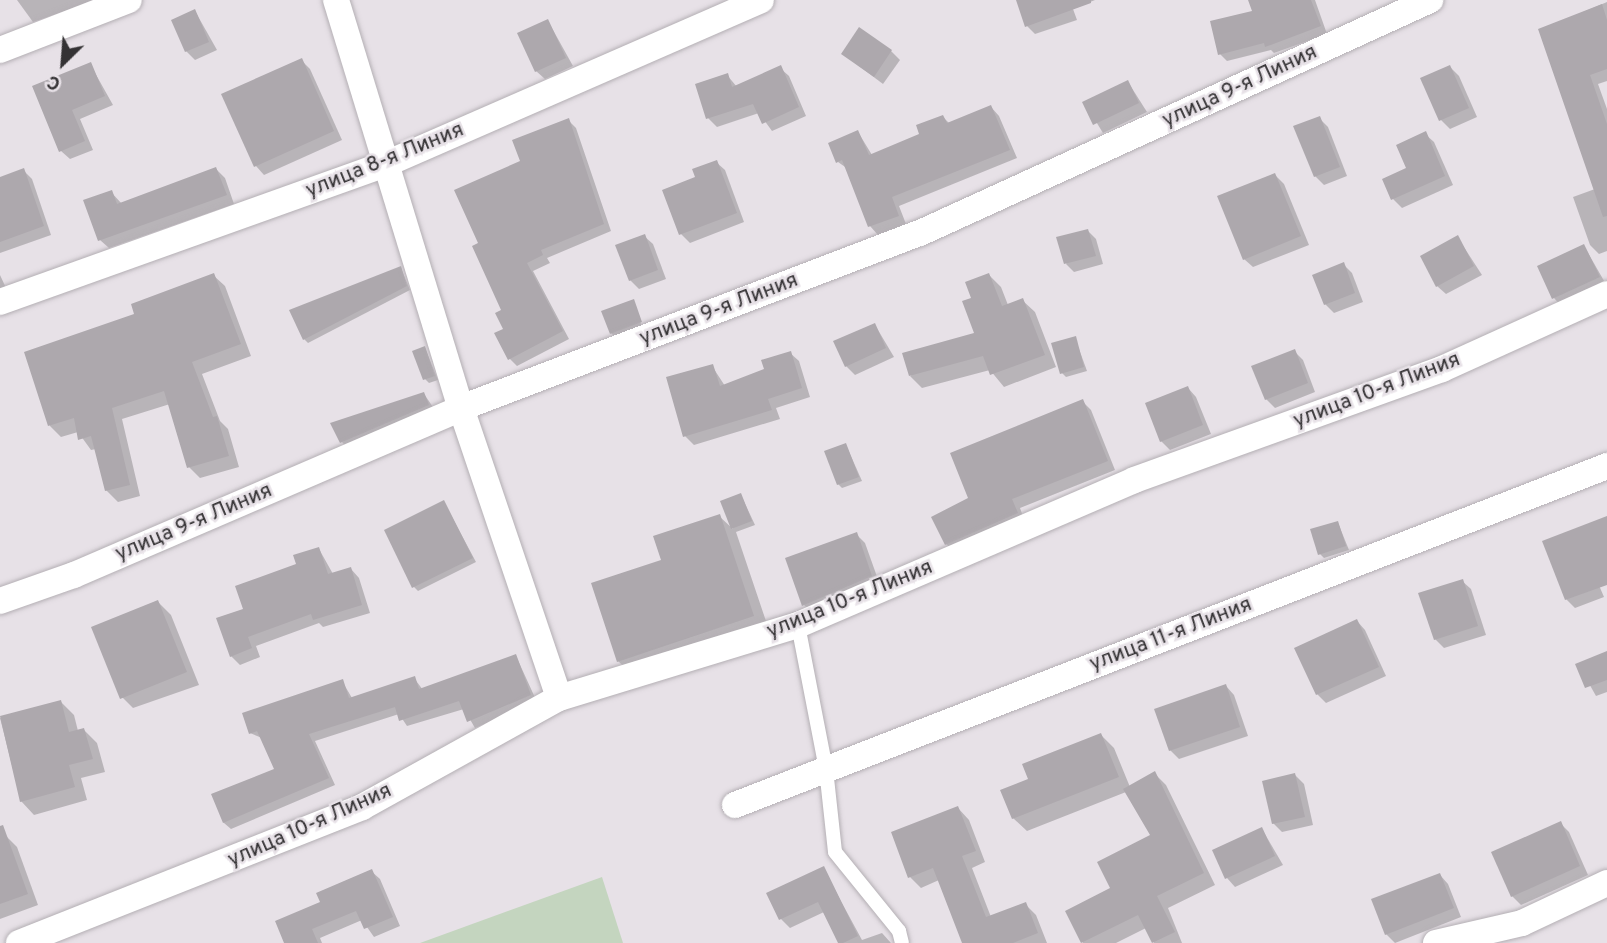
<!DOCTYPE html>
<html>
<head>
<meta charset="utf-8">
<style>
	body { margin:0 }
	#map { position:relative; width:1607px; height:943px; overflow:hidden; background:#e7e1e7; font-family:Overpass,sans-serif }
	div>[style] { position:absolute }
	.green>* { inset:0; background:#c4d5bf }
	.shadow>* { inset:0; background:#0003 }
	.building>* { inset:0; background:#ada8ad }
	.roads { filter:drop-shadow(0 0 2px #b4afb4) drop-shadow(0 0 2px #b4afb4) }
	.lane>* { height:14px; margin:-7px; padding:0 7px; transform-origin:7px; border-radius:7px; background:#fff }
	.street>* { height:26px; margin:-13px; padding:0 13px; transform-origin:13px; border-radius:13px; background:#fff }
	span { translate:-50% -50%; white-space:nowrap; text-align:center; line-height:1.15; -webkit-text-stroke:5px #e7e1e7; paint-order:stroke }
	.street-label { font-size:21px; color:#343234 }
	.north { position:absolute; left:28px; top:28px; width:70px; height:70px; -webkit-text-stroke:5px #e7e1e7; paint-order:stroke; rotate:205deg; font-size:19px; font-weight:700; line-height:28px; text-align:center; color:#343234 }
	.north::after { content:''; display:block; margin:auto; width:24px; height:32px; background:#343234; clip-path:polygon(50% 0,100% 100%,50% 72%,0 100%) }
</style>
</head>
<body>
<div id="map">
	<div class="green">
		<div style="clip-path:polygon(602px 877px,623px 943px,420px 943px)"></div>
	</div>
	<div class="shadow">
		<div style="clip-path:polygon(17px 0,97px 0,33px 22px)"></div>
		<div style="clip-path:polygon(1017px 0,1095px 0,1073px 9px,1077px 20px,1035px 34px,1027px 26px)"></div>
		<div style="clip-path:polygon(1263px 0,1315px 0,1327px 34px,1274px 53px,1271px 50px,1227px 61px,1220px 54px)"></div>
		<div style="clip-path:polygon(1607px 2px,1607px 81px,1598px 84px,1607px 109px,1607px 251px,1599px 254px,1590px 245px,1573px 197px,1595px 189px,1541px 30px)"></div>
		<div style="clip-path:polygon(195px 11px,217px 50px,195px 60px,186px 51px)"></div>
		<div style="clip-path:polygon(548px 21px,573px 66px,545px 79px,536px 71px)"></div>
		<div style="clip-path:polygon(891px 51px,900px 60px,883px 84px,843px 54px)"></div>
		<div style="clip-path:polygon(301px 60px,310px 69px,342px 140px,264px 175px,256px 166px)"></div>
		<div style="clip-path:polygon(90px 64px,113px 105px,80px 119px,93px 150px,70px 159px,61px 151px,34px 87px)"></div>
		<div style="clip-path:polygon(1450px 67px,1459px 76px,1477px 117px,1450px 129px,1441px 120px)"></div>
		<div style="clip-path:polygon(780px 68px,789px 76px,806px 116px,772px 131px,759px 113px,717px 127px,708px 118px,697px 85px,727px 75px,737px 87px)"></div>
		<div style="clip-path:polygon(1128px 82px,1147px 112px,1103px 133px,1084px 102px)"></div>
		<div style="clip-path:polygon(991px 107px,999px 116px,1017px 158px,899px 206px,906px 224px,878px 235px,870px 226px,848px 169px,838px 162px,858px 132px,872px 155px,922px 135px,943px 117px,950px 124px)"></div>
		<div style="clip-path:polygon(1319px 118px,1328px 127px,1347px 176px,1324px 185px,1315px 176px)"></div>
		<div style="clip-path:polygon(568px 120px,576px 128px,611px 231px,547px 258px,550px 263px,533px 271px,569px 339px,517px 366px,510px 359px,503px 311px,480px 244px,522px 162px)"></div>
		<div style="clip-path:polygon(1425px 134px,1434px 142px,1453px 185px,1402px 208px,1393px 199px)"></div>
		<div style="clip-path:polygon(716px 162px,725px 170px,744px 222px,690px 243px,681px 234px)"></div>
		<div style="clip-path:polygon(216px 169px,225px 178px,234px 204px,109px 248px,100px 240px,111px 192px,122px 204px)"></div>
		<div style="clip-path:polygon(23px 170px,32px 179px,51px 235px,0 253px,0 178px)"></div>
		<div style="clip-path:polygon(1275px 175px,1284px 184px,1309px 245px,1253px 267px,1244px 259px)"></div>
		<div style="clip-path:polygon(1087px 230px,1096px 239px,1103px 264px,1074px 272px,1066px 264px)"></div>
		<div style="clip-path:polygon(644px 236px,653px 244px,666px 279px,639px 289px,630px 280px)"></div>
		<div style="clip-path:polygon(1458px 238px,1482px 275px,1446px 294px,1437px 286px)"></div>
		<div style="clip-path:polygon(1584px 246px,1607px 286px,1562px 307px,1554px 298px)"></div>
		<div style="clip-path:polygon(1343px 264px,1352px 273px,1363px 302px,1334px 313px,1325px 304px)"></div>
		<div style="clip-path:polygon(401px 268px,410px 290px,308px 343px,304px 339px)"></div>
		<div style="clip-path:polygon(0 275px,7px 290px,0 293px)"></div>
		<div style="clip-path:polygon(213px 275px,225px 286px,251px 356px,202px 374px,220px 421px,228px 429px,239px 467px,200px 478px,189px 467px,170px 404px,122px 419px,140px 496px,118px 502px,106px 490px,96px 449px,91px 450px,78px 432px,61px 437px,50px 426px,27px 353px,137px 315px)"></div>
		<div style="clip-path:polygon(989px 275px,1001px 287px,1008px 305px,1022px 300px,1035px 312px,1056px 367px,1004px 387px,990px 370px,922px 388px,910px 376px,976px 334px,973px 299px)"></div>
		<div style="clip-path:polygon(633px 301px,642px 327px,615px 337px,611px 333px)"></div>
		<div style="clip-path:polygon(875px 325px,894px 357px,855px 375px,846px 366px)"></div>
		<div style="clip-path:polygon(1075px 338px,1087px 371px,1066px 377px,1062px 373px)"></div>
		<div style="clip-path:polygon(425px 348px,438px 380px,429px 383px,425px 379px)"></div>
		<div style="clip-path:polygon(1294px 351px,1303px 360px,1315px 392px,1275px 408px,1266px 399px)"></div>
		<div style="clip-path:polygon(790px 353px,799px 361px,810px 397px,776px 408px,780px 419px,694px 445px,685px 436px,712px 366px,725px 386px,766px 370px)"></div>
		<div style="clip-path:polygon(1188px 388px,1196px 397px,1211px 434px,1170px 450px,1161px 441px)"></div>
		<div style="clip-path:polygon(424px 394px,437px 413px,350px 451px,342px 442px)"></div>
		<div style="clip-path:polygon(1083px 402px,1091px 410px,1115px 470px,1020px 508px,1025px 522px,955px 552px,946px 544px,970px 499px)"></div>
		<div style="clip-path:polygon(846px 445px,862px 481px,842px 488px,838px 484px)"></div>
		<div style="clip-path:polygon(741px 495px,755px 525px,736px 532px,770px 633px,636px 678px,618px 661px,663px 561px,719px 516px,733px 529px,722px 502px)"></div>
		<div style="clip-path:polygon(444px 502px,476px 562px,418px 591px,414px 587px)"></div>
		<div style="clip-path:polygon(1607px 518px,1607px 580px,1598px 583px,1604px 597px,1575px 608px,1566px 599px)"></div>
		<div style="clip-path:polygon(1338px 523px,1349px 550px,1324px 558px,1320px 554px)"></div>
		<div style="clip-path:polygon(856px 534px,865px 543px,880px 585px,813px 614px,804px 605px)"></div>
		<div style="clip-path:polygon(319px 549px,333px 574px,351px 569px,359px 578px,370px 613px,323px 627px,319px 623px,256px 646px,260px 657px,240px 665px,231px 656px,245px 610px)"></div>
		<div style="clip-path:polygon(1462px 581px,1471px 589px,1486px 635px,1444px 648px,1435px 639px)"></div>
		<div style="clip-path:polygon(158px 602px,171px 615px,199px 685px,133px 708px,120px 695px)"></div>
		<div style="clip-path:polygon(1357px 621px,1365px 630px,1386px 676px,1326px 703px,1317px 694px)"></div>
		<div style="clip-path:polygon(1607px 653px,1607px 692px,1596px 696px,1578px 664px)"></div>
		<div style="clip-path:polygon(516px 656px,537px 702px,475px 728px,464px 709px,407px 726px,399px 714px,315px 741px,335px 785px,231px 829px,224px 823px,213px 795px,276px 770px,262px 738px,250px 733px,342px 681px,352px 698px,414px 678px,423px 690px)"></div>
		<div style="clip-path:polygon(1226px 686px,1234px 695px,1248px 736px,1179px 759px,1170px 750px)"></div>
		<div style="clip-path:polygon(61px 702px,74px 715px,78px 731px,84px 730px,97px 743px,105px 772px,81px 778px,87px 800px,34px 815px,21px 801px,0 718px)"></div>
		<div style="clip-path:polygon(1101px 735px,1114px 748px,1130px 787px,1154px 773px,1166px 785px,1215px 885px,1168px 908px,1182px 943px,1154px 943px,1146px 928px,1116px 943px,1083px 943px,1067px 912px,1112px 889px,1153px 836px,1126px 792px,1027px 831px,1013px 818px,1030px 780px)"></div>
		<div style="clip-path:polygon(1295px 775px,1304px 784px,1313px 825px,1282px 832px,1273px 823px)"></div>
		<div style="clip-path:polygon(958px 808px,969px 820px,985px 862px,972px 868px,991px 917px,1025px 904px,1036px 915px,1047px 943px,964px 943px,939px 880px,921px 888px,910px 877px)"></div>
		<div style="clip-path:polygon(1560px 823px,1569px 832px,1588px 875px,1521px 905px,1512px 896px)"></div>
		<div style="clip-path:polygon(1262px 829px,1283px 865px,1235px 887px,1227px 878px)"></div>
		<div style="clip-path:polygon(5px 835px,17px 847px,38px 905px,0 919px,0 837px)"></div>
		<div style="clip-path:polygon(823px 868px,862px 940px,882px 933px,891px 943px,840px 943px,824px 912px,790px 928px,781px 919px,769px 894px)"></div>
		<div style="clip-path:polygon(371px 871px,380px 879px,400px 926px,374px 937px,362px 920px,320px 938px,322px 943px,286px 943px,323px 903px)"></div>
		<div style="clip-path:polygon(1440px 875px,1448px 884px,1461px 917px,1395px 943px,1386px 934px)"></div>
	</div>
	<div class="building">
		<div style="clip-path:polygon(1016px 0,1091px 0,1091px 3px,1025px 27px)"></div>
		<div style="clip-path:polygon(1248px 0,1311px 0,1321px 26px,1265px 47px,1264px 43px,1218px 55px,1210px 21px,1252px 11px)"></div>
		<div style="clip-path:polygon(1602px 4px,1607px 20px,1607px 69px,1590px 75px,1607px 124px,1607px 216px,1603px 217px,1538px 29px)"></div>
		<div style="clip-path:polygon(195px 9px,209px 42px,185px 52px,171px 20px)"></div>
		<div style="clip-path:polygon(548px 19px,566px 58px,535px 72px,517px 33px)"></div>
		<div style="clip-path:polygon(859px 27px,892px 50px,874px 77px,841px 54px)"></div>
		<div style="clip-path:polygon(302px 58px,334px 131px,254px 167px,221px 94px)"></div>
		<div style="clip-path:polygon(91px 62px,105px 96px,72px 110px,85px 141px,59px 152px,32px 86px)"></div>
		<div style="clip-path:polygon(781px 65px,799px 107px,762px 124px,753px 104px,706px 119px,695px 84px,728px 73px,732px 87px)"></div>
		<div style="clip-path:polygon(1450px 65px,1469px 108px,1439px 121px,1420px 78px)"></div>
		<div style="clip-path:polygon(1128px 80px,1139px 103px,1093px 125px,1082px 102px)"></div>
		<div style="clip-path:polygon(991px 105px,1010px 150px,892px 197px,899px 216px,868px 227px,842px 160px,836px 163px,828px 143px,858px 130px,869px 155px,919px 134px,916px 125px,943px 115px,947px 123px)"></div>
		<div style="clip-path:polygon(1320px 116px,1340px 167px,1314px 177px,1293px 126px)"></div>
		<div style="clip-path:polygon(569px 118px,604px 224px,541px 250px,543px 255px,527px 263px,563px 331px,508px 360px,494px 333px,503px 329px,495px 313px,501px 310px,472px 246px,478px 243px,454px 190px,520px 161px,512px 140px)"></div>
		<div style="clip-path:polygon(1426px 131px,1445px 176px,1391px 200px,1382px 179px,1406px 168px,1396px 145px)"></div>
		<div style="clip-path:polygon(717px 160px,737px 213px,679px 235px,662px 190px,695px 177px,692px 169px)"></div>
		<div style="clip-path:polygon(216px 167px,227px 195px,98px 241px,83px 200px,112px 190px,117px 204px)"></div>
		<div style="clip-path:polygon(24px 168px,44px 226px,0 242px,0 177px)"></div>
		<div style="clip-path:polygon(1275px 173px,1301px 236px,1243px 260px,1217px 196px)"></div>
		<div style="clip-path:polygon(1088px 229px,1096px 256px,1064px 264px,1056px 237px)"></div>
		<div style="clip-path:polygon(645px 234px,658px 270px,629px 281px,615px 245px)"></div>
		<div style="clip-path:polygon(1458px 235px,1474px 266px,1436px 287px,1420px 256px)"></div>
		<div style="clip-path:polygon(1584px 244px,1600px 277px,1552px 299px,1537px 266px)"></div>
		<div style="clip-path:polygon(1344px 262px,1355px 293px,1324px 305px,1312px 275px)"></div>
		<div style="clip-path:polygon(401px 266px,407px 286px,303px 340px,289px 310px)"></div>
		<div style="clip-path:polygon(214px 273px,241px 344px,192px 362px,213px 417px,217px 416px,229px 456px,187px 468px,164px 391px,112px 408px,130px 485px,105px 491px,91px 436px,78px 440px,74px 418px,48px 426px,24px 352px,134px 314px,131px 304px)"></div>
		<div style="clip-path:polygon(989px 273px,1002px 306px,1023px 298px,1045px 355px,990px 375px,983px 356px,909px 376px,902px 353px,974px 333px,962px 301px,971px 298px,965px 282px)"></div>
		<div style="clip-path:polygon(634px 299px,642px 322px,610px 334px,601px 311px)"></div>
		<div style="clip-path:polygon(875px 323px,886px 348px,845px 367px,833px 341px)"></div>
		<div style="clip-path:polygon(1076px 336px,1084px 367px,1060px 374px,1051px 343px)"></div>
		<div style="clip-path:polygon(425px 346px,435px 376px,423px 380px,412px 351px)"></div>
		<div style="clip-path:polygon(1295px 349px,1308px 383px,1265px 400px,1251px 366px)"></div>
		<div style="clip-path:polygon(791px 351px,802px 388px,768px 399px,772px 410px,683px 437px,666px 377px,713px 364px,720px 386px,764px 369px,761px 360px)"></div>
		<div style="clip-path:polygon(1188px 386px,1203px 425px,1160px 442px,1145px 403px)"></div>
		<div style="clip-path:polygon(424px 392px,429px 405px,340px 443px,330px 423px)"></div>
		<div style="clip-path:polygon(1083px 399px,1108px 461px,1012px 499px,1018px 513px,945px 545px,931px 517px,968px 498px,950px 453px)"></div>
		<div style="clip-path:polygon(846px 443px,859px 477px,837px 485px,824px 451px)"></div>
		<div style="clip-path:polygon(741px 493px,752px 521px,731px 529px,720px 501px)"></div>
		<div style="clip-path:polygon(444px 500px,473px 558px,412px 588px,384px 530px)"></div>
		<div style="clip-path:polygon(720px 514px,754px 616px,617px 662px,591px 583px,661px 560px,653px 536px)"></div>
		<div style="clip-path:polygon(1607px 516px,1607px 585px,1565px 600px,1542px 541px)"></div>
		<div style="clip-path:polygon(1338px 521px,1346px 546px,1318px 555px,1310px 529px)"></div>
		<div style="clip-path:polygon(857px 532px,872px 576px,802px 606px,785px 558px)"></div>
		<div style="clip-path:polygon(319px 547px,328px 574px,351px 567px,362px 605px,313px 620px,311px 614px,248px 637px,252px 648px,230px 657px,216px 618px,243px 609px,235px 586px,296px 564px,293px 555px)"></div>
		<div style="clip-path:polygon(1463px 579px,1478px 626px,1434px 640px,1418px 593px)"></div>
		<div style="clip-path:polygon(158px 600px,187px 672px,120px 699px,91px 627px)"></div>
		<div style="clip-path:polygon(1357px 619px,1379px 667px,1316px 695px,1294px 648px)"></div>
		<div style="clip-path:polygon(1607px 651px,1607px 680px,1585px 688px,1575px 664px)"></div>
		<div style="clip-path:polygon(516px 654px,531px 695px,467px 722px,459px 701px,399px 721px,395px 707px,309px 734px,329px 778px,223px 823px,211px 794px,274px 769px,257px 731px,249px 734px,242px 713px,343px 679px,349px 698px,415px 676px,419px 689px)"></div>
		<div style="clip-path:polygon(1226px 684px,1240px 727px,1169px 751px,1154px 709px)"></div>
		<div style="clip-path:polygon(61px 700px,69px 732px,84px 728px,93px 759px,69px 765px,75px 787px,20px 802px,0 716px)"></div>
		<div style="clip-path:polygon(1101px 733px,1119px 777px,1012px 819px,1000px 790px,1028px 779px,1022px 764px)"></div>
		<div style="clip-path:polygon(1155px 771px,1204px 873px,1157px 896px,1175px 932px,1152px 943px,1138px 915px,1081px 943px,1065px 911px,1110px 888px,1097px 862px,1150px 835px,1123px 789px)"></div>
		<div style="clip-path:polygon(1295px 773px,1305px 817px,1272px 824px,1262px 781px)"></div>
		<div style="clip-path:polygon(958px 806px,976px 851px,962px 856px,986px 917px,1026px 902px,1038px 933px,1013px 943px,962px 943px,933px 868px,908px 878px,891px 832px)"></div>
		<div style="clip-path:polygon(1561px 821px,1580px 866px,1511px 897px,1491px 852px)"></div>
		<div style="clip-path:polygon(3px 825px,28px 894px,0 904px,0 826px)"></div>
		<div style="clip-path:polygon(1262px 827px,1275px 856px,1225px 879px,1212px 850px)"></div>
		<div style="clip-path:polygon(824px 866px,858px 936px,843px 943px,838px 943px,818px 902px,779px 920px,766px 893px)"></div>
		<div style="clip-path:polygon(372px 869px,393px 917px,364px 929px,356px 911px,312px 929px,318px 943px,284px 943px,275px 921px,320px 902px,316px 893px)"></div>
		<div style="clip-path:polygon(1440px 873px,1454px 908px,1385px 935px,1371px 899px)"></div>
	</div>
	<div class="roads">
		<div class="lane">
			<div style="left:798px;top:625px;width:147px;rotate:79deg"></div>
			<div style="left:826px;top:769px;width:83px;rotate:83.8deg"></div>
			<div style="left:835px;top:852px;width:102px;rotate:51deg"></div>
			<div style="left:899px;top:931px;width:12px;rotate:76deg"></div>
		</div>
		<div class="street">
			<div style="left:336px;top:0;width:427px;rotate:73deg"></div>
			<div style="left:461px;top:408px;width:306px;rotate:71.3deg"></div>
			<div style="left:0;top:50px;width:138px;rotate:-21.2deg"></div>
			<div style="left:0;top:302px;width:410px;rotate:-19.7deg"></div>
			<div style="left:386px;top:164px;width:409px;rotate:-23.6deg"></div>
			<div style="left:0;top:601px;width:78px;rotate:-19.4deg"></div>
			<div style="left:74px;top:575px;width:421px;rotate:-23.3deg"></div>
			<div style="left:461px;top:408px;width:491px;rotate:-20.9deg"></div>
			<div style="left:920px;top:233px;width:561px;rotate:-24.55deg"></div>
			<div style="left:735px;top:805px;width:936px;rotate:-21.24deg"></div>
			<div style="left:19px;top:943px;width:369px;rotate:-21.6deg"></div>
			<div style="left:362px;top:807px;width:225px;rotate:-29deg"></div>
			<div style="left:559px;top:698px;width:250px;rotate:-17deg"></div>
			<div style="left:798px;top:625px;width:366px;rotate:-23.3deg"></div>
			<div style="left:1134px;top:480px;width:327px;rotate:-19.8deg"></div>
			<div style="left:1442px;top:369px;width:181px;rotate:-24.4deg"></div>
			<div style="left:1436px;top:943px;width:88px;rotate:-13.1deg"></div>
			<div style="left:1522px;top:923px;width:94px;rotate:-25.2deg"></div>
		</div>
	</div>
	<div class="street-label">
		<span style="left:1240px;top:87px;rotate:-25deg">улица 9-я Линия</span>
		<span style="left:385px;top:161px;rotate:-22deg">улица 8-я Линия</span>
		<span style="left:719px;top:310px;rotate:-21deg">улица 9-я Линия</span>
		<span style="left:1377px;top:391px;rotate:-21deg">улица 10-я Линия</span>
		<span style="left:194px;top:523px;rotate:-23deg">улица 9-я Линия</span>
		<span style="left:850px;top:600px;rotate:-22deg">улица 10-я Линия</span>
		<span style="left:1171px;top:635px;rotate:-21deg">улица 11-я Линия</span>
		<span style="left:310px;top:826px;rotate:-24deg">улица 10-я Линия</span>
	</div>
	<div class="north">С</div>
</div>
</body>
</html>
